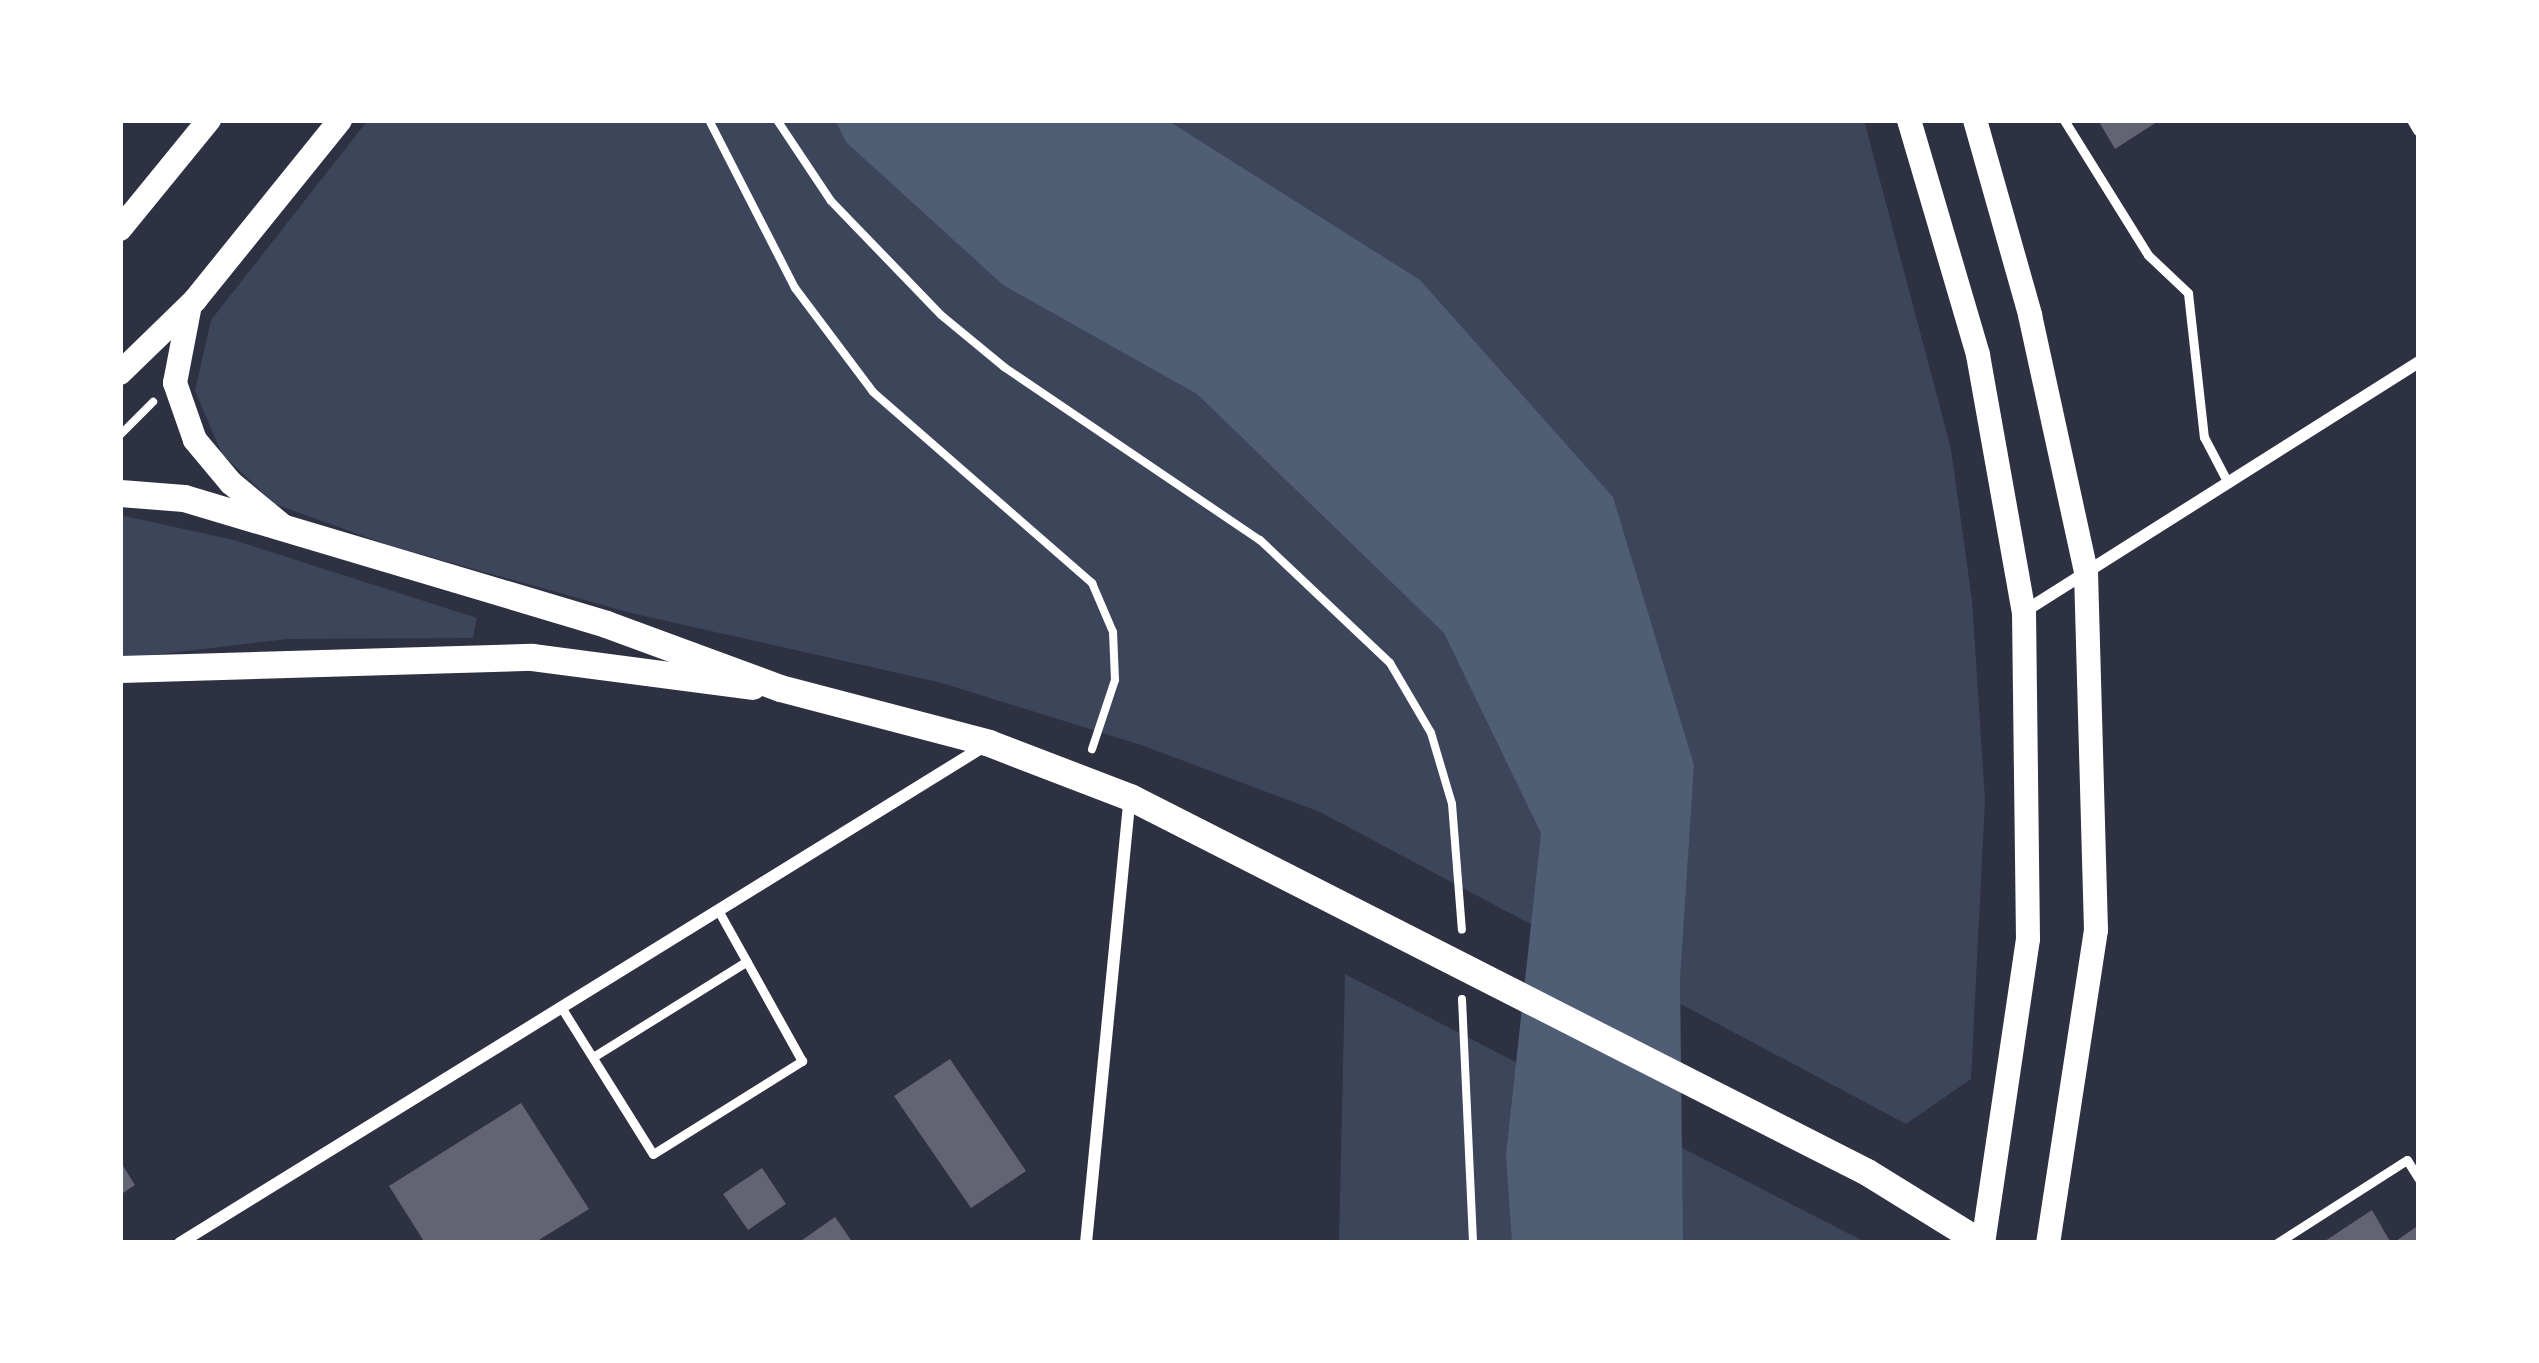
<!DOCTYPE html>
<html>
<head>
<meta charset="utf-8">
<style>
	body { margin:0 }
	#map { position:relative; width:2539px; height:1363px; overflow:hidden; background:#2d3142; font-family:Quicksand,sans-serif }
	div>[style] { position:absolute }
	.green>* { inset:0; background:#3c4559 }
	.water>* { inset:0; background:#4f5d75 }
	.building>* { inset:0; background:#626471 }
	.path>* { height:8px; margin:-4px; padding:0 4px; transform-origin:4px; border-radius:4px; background:#fff }
	.service>* { height:9px; margin:-4.5px; padding:0 4.5px; transform-origin:4.5px; border-radius:4.5px; background:#fff }
	.minor>* { height:12px; margin:-6px; padding:0 6px; transform-origin:6px; border-radius:6px; background:#fff }
	.secondary>* { height:24px; margin:-12px; padding:0 12px; transform-origin:12px; border-radius:12px; background:#fff }
	.primary>* { height:27px; margin:-13.5px; padding:0 13.5px; transform-origin:13.5px; border-radius:13.5px; background:#fff }
	span { translate:-50% -50%; white-space:nowrap; text-align:center; line-height:1.15; -webkit-text-stroke:9px #fff; paint-order:stroke }
	.frame { position:absolute; inset:0; border:123px solid #fff; pointer-events:none }
</style>
</head>
<body>
<div id="map">
	<div class="green">
		<div style="clip-path:polygon(368px 120px,1864px 120px,1951px 449px,1972px 600px,1985px 800px,1971px 1079px,1906px 1124px,1320px 812px,1141px 745px,942px 683px,631px 613px,388px 545px,275px 504px,222px 454px,195px 391px,211px 320px)"></div>
		<div style="clip-path:polygon(120px 515px,234px 540px,477px 618px,473px 638px,288px 639px,120px 659px)"></div>
		<div style="clip-path:polygon(1345px 974px,1867px 1243px,1339px 1243px)"></div>
	</div>
	<div class="water">
		<div style="clip-path:polygon(835px 120px,1167px 120px,1420px 280px,1613px 497px,1694px 765px,1680px 979px,1683px 1243px,1512px 1243px,1506px 1155px,1541px 833px,1444px 633px,1197px 394px,1003px 285px,846px 142px)"></div>
	</div>
	<div class="building">
		<div style="clip-path:polygon(2098px 120px,2160px 120px,2115px 149px)"></div>
		<div style="clip-path:polygon(950px 1059px,1026px 1171px,971px 1208px,894px 1096px)"></div>
		<div style="clip-path:polygon(521px 1103px,589px 1209px,534px 1243px,425px 1243px,389px 1186px)"></div>
		<div style="clip-path:polygon(120px 1161px,135px 1185px,120px 1195px)"></div>
		<div style="clip-path:polygon(762px 1168px,786px 1204px,748px 1230px,723px 1194px)"></div>
		<div style="clip-path:polygon(2372px 1210px,2391px 1243px,2322px 1243px)"></div>
		<div style="clip-path:polygon(835px 1217px,853px 1243px,798px 1243px)"></div>
		<div style="clip-path:polygon(2419px 1225px,2419px 1243px,2393px 1243px)"></div>
	</div>
	<div class="path">
		<div style="left:709px;top:120px;width:189px;rotate:62.9deg"></div>
		<div style="left:795px;top:288px;width:130px;rotate:53.1deg"></div>
		<div style="left:873px;top:392px;width:291px;rotate:41.1deg"></div>
		<div style="left:1092px;top:583px;width:53px;rotate:66.8deg"></div>
		<div style="left:1113px;top:632px;width:48px;rotate:87.6deg"></div>
		<div style="left:1115px;top:680px;width:73px;rotate:108.4deg"></div>
		<div style="left:777px;top:120px;width:97px;rotate:56.3deg"></div>
		<div style="left:831px;top:201px;width:158px;rotate:46deg"></div>
		<div style="left:941px;top:315px;width:82px;rotate:39.5deg"></div>
		<div style="left:1004px;top:367px;width:309px;rotate:34.1deg"></div>
		<div style="left:1260px;top:540px;width:179px;rotate:43.4deg"></div>
		<div style="left:1390px;top:663px;width:81px;rotate:59.6deg"></div>
		<div style="left:1431px;top:733px;width:74px;rotate:73.5deg"></div>
		<div style="left:1452px;top:804px;width:126px;rotate:85.5deg"></div>
		<div style="left:120px;top:435px;width:47px;rotate:-45deg"></div>
		<div style="left:1462px;top:999px;width:244px;rotate:87.4deg"></div>
	</div>
	<div class="service">
		<div style="left:2064px;top:120px;width:159px;rotate:58.1deg"></div>
		<div style="left:2148px;top:255px;width:55px;rotate:43.5deg"></div>
		<div style="left:2188px;top:293px;width:145px;rotate:83.7deg"></div>
		<div style="left:2204px;top:437px;width:52px;rotate:62.4deg"></div>
		<div style="left:561px;top:1007px;width:173px;rotate:58deg"></div>
		<div style="left:653px;top:1154px;width:176px;rotate:-32deg"></div>
		<div style="left:802px;top:1061px;width:173px;rotate:-119.1deg"></div>
		<div style="left:593px;top:1057px;width:181px;rotate:-31.9deg"></div>
		<div style="left:2277px;top:1243px;width:154px;rotate:-32.6deg"></div>
		<div style="left:2407px;top:1160px;width:22px;rotate:58deg"></div>
	</div>
	<div class="minor">
		<div style="left:2413px;top:120px;width:12px;rotate:59deg"></div>
		<div style="left:2025px;top:611px;width:466px;rotate:-32.3deg"></div>
		<div style="left:180px;top:1243px;width:947px;rotate:-31.71deg"></div>
		<div style="left:1086px;top:1243px;width:448px;rotate:-84.4deg"></div>
	</div>
	<div class="secondary">
		<div style="left:1909px;top:120px;width:245px;rotate:73.6deg"></div>
		<div style="left:1978px;top:355px;width:261px;rotate:79.9deg"></div>
		<div style="left:2024px;top:612px;width:327px;rotate:89.3deg"></div>
		<div style="left:2028px;top:939px;width:307px;rotate:98.4deg"></div>
		<div style="left:1975px;top:120px;width:203px;rotate:74.2deg"></div>
		<div style="left:2030px;top:315px;width:263px;rotate:77.7deg"></div>
		<div style="left:2086px;top:572px;width:358px;rotate:88.4deg"></div>
		<div style="left:2096px;top:930px;width:317px;rotate:98.7deg"></div>
		<div style="left:120px;top:229px;width:141px;rotate:-50.8deg"></div>
		<div style="left:189px;top:310px;width:74px;rotate:100.9deg"></div>
		<div style="left:175px;top:383px;width:60px;rotate:70.7deg"></div>
		<div style="left:195px;top:440px;width:56px;rotate:50.1deg"></div>
		<div style="left:231px;top:483px;width:67px;rotate:39.6deg"></div>
		<div style="left:120px;top:373px;width:105px;rotate:-44.2deg"></div>
		<div style="left:195px;top:300px;width:231px;rotate:-51.1deg"></div>
	</div>
	<div class="primary">
		<div style="left:120px;top:493px;width:64px;rotate:4.5deg"></div>
		<div style="left:184px;top:498px;width:440px;rotate:16.6deg"></div>
		<div style="left:606px;top:624px;width:185px;rotate:20.2deg"></div>
		<div style="left:780px;top:688px;width:216px;rotate:14.7deg"></div>
		<div style="left:989px;top:743px;width:151px;rotate:21deg"></div>
		<div style="left:1130px;top:797px;width:827px;rotate:26.97deg"></div>
		<div style="left:1867px;top:1172px;width:135px;rotate:31.7deg"></div>
		<div style="left:120px;top:669px;width:412px;rotate:-1.7deg"></div>
		<div style="left:532px;top:657px;width:222px;rotate:7.5deg"></div>
	</div>
	<div class="frame"></div>
</div>
</body>
</html>
